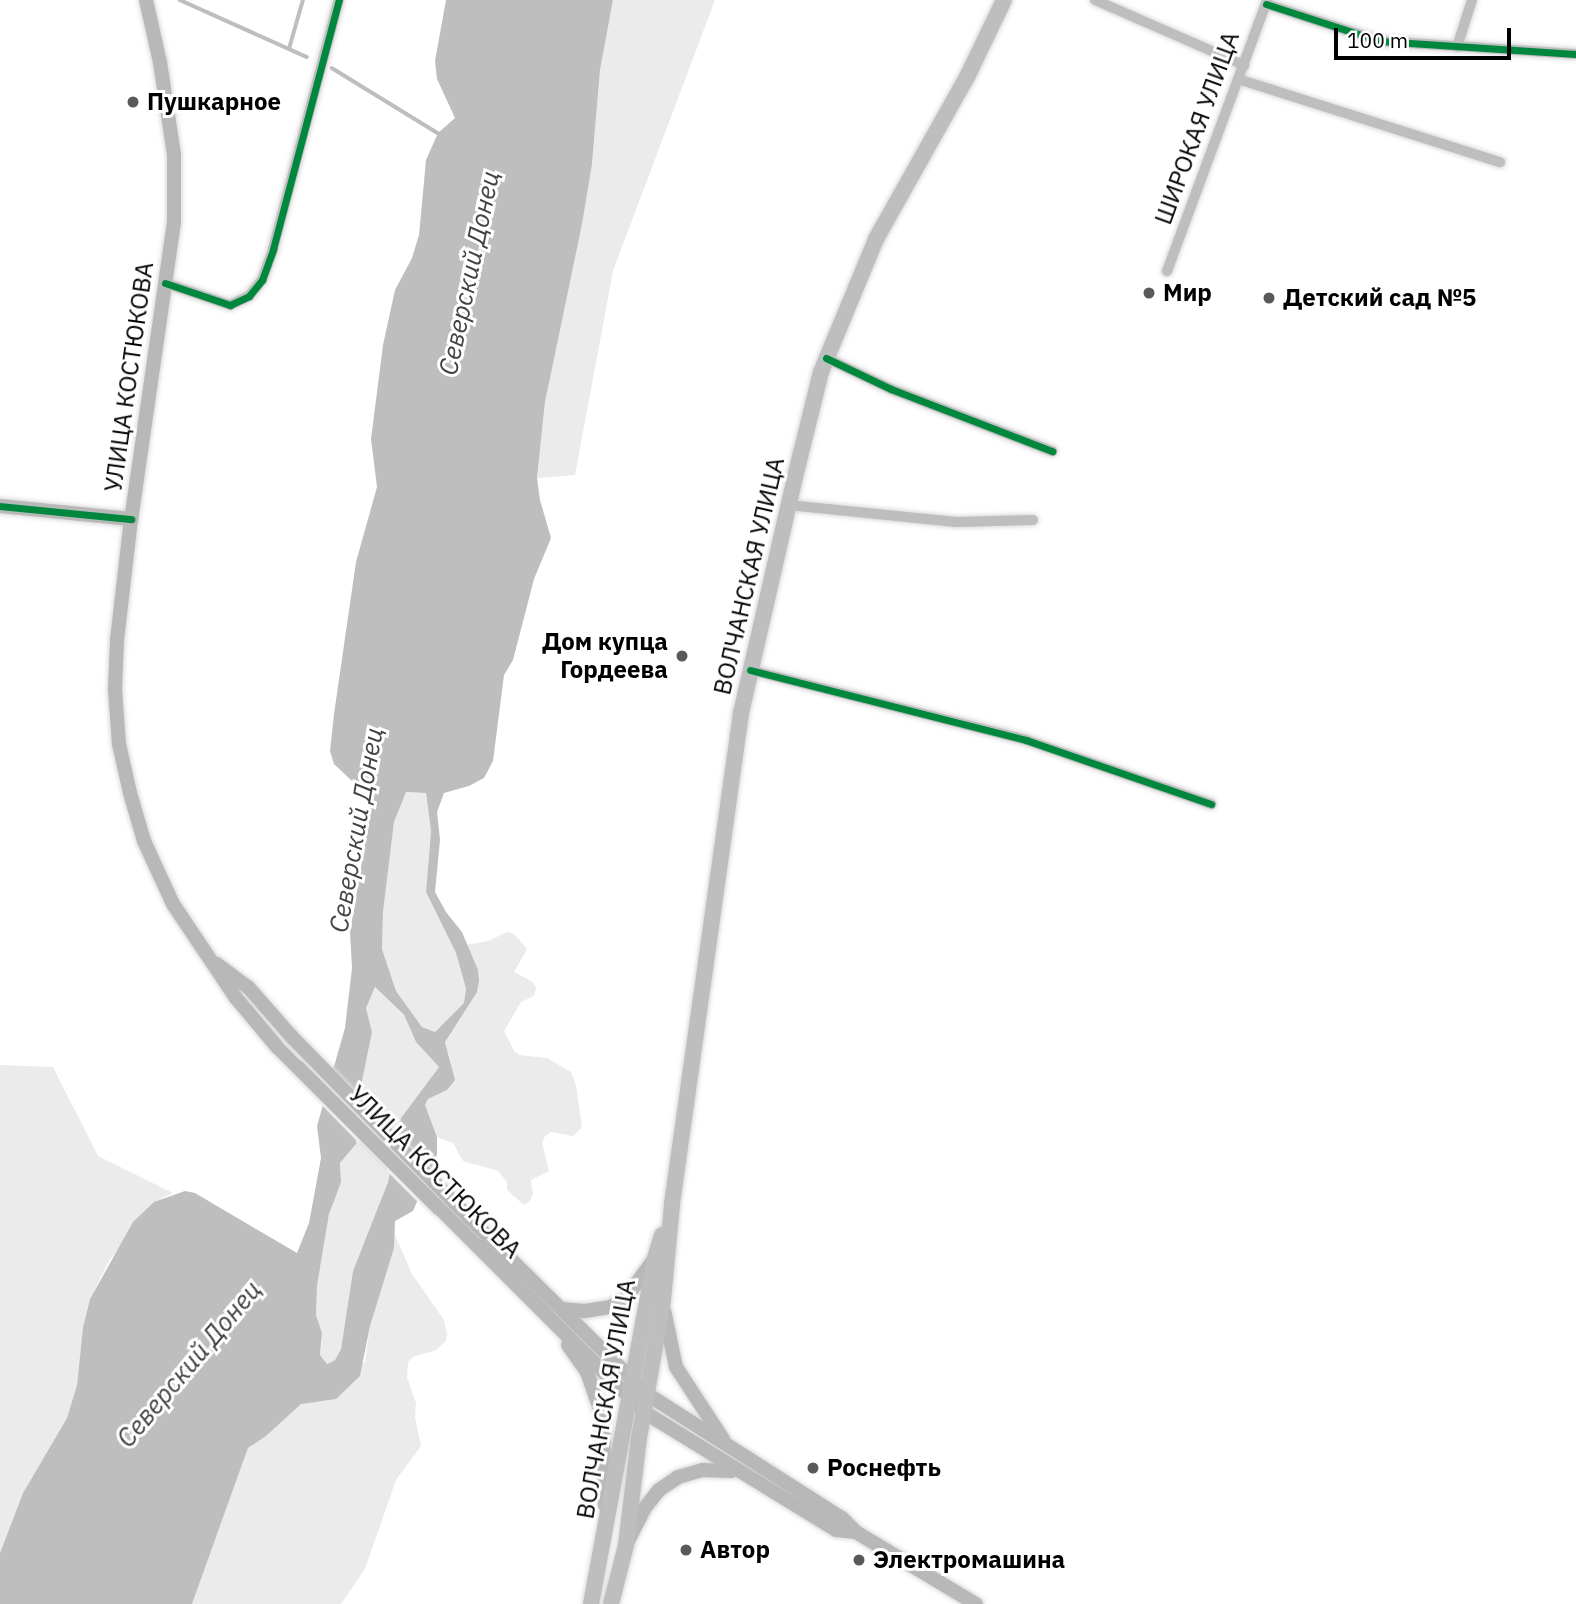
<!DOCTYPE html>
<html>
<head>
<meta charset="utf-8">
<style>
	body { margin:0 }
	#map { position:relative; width:1576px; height:1604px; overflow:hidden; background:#fff; font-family:"IBM Plex Sans",sans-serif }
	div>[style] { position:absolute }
	.green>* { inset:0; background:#ebebeb }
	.water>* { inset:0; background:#bebebe }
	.pier>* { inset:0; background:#fff }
	.stream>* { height:3.5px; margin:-1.75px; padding:0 1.75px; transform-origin:1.75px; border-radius:1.75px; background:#bebebe }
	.roads { filter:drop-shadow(0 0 2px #dbdbdb) drop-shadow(0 0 2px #dbdbdb) }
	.street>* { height:10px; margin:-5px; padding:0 5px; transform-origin:5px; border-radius:5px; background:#bebebe }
	.secondary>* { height:14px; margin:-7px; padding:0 7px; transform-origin:7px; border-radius:7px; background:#b8b8b8 }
	.primary>* { height:16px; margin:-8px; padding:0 8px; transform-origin:8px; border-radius:8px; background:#bebebe }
	.cycleway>* { height:7px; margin:-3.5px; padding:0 3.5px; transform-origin:3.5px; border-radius:3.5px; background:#00873e }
	.dots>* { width:19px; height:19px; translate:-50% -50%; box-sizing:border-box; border:4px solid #fff; border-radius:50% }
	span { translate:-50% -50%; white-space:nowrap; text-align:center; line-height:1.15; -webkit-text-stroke:6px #fff; paint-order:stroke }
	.poi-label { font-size:24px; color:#000; font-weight:700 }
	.left { translate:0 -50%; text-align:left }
	.right { translate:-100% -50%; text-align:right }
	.street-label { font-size:24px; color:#000 }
	.water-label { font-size:26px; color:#434343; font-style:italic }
	.scale { position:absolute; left:1334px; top:28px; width:177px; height:32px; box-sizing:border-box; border:4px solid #000; border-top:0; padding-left:9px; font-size:21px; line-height:24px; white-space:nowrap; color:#000; -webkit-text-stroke:5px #fff; paint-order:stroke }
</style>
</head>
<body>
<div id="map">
	<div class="green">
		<div style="clip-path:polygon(613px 0,715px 0,613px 271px,575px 475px,537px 478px,545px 402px,592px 164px,600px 70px)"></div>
		<div style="clip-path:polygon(405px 792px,426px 793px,431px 831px,426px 892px,456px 953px,466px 990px,464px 1003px,435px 1032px,422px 1027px,396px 991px,382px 949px,383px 912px,394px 822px)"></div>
		<div style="clip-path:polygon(507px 932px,514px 934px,527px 949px,514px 972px,533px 982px,536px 988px,534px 996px,521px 1002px,504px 1031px,514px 1051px,519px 1055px,547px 1058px,571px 1072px,576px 1085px,582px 1127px,573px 1136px,551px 1132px,545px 1136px,542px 1143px,549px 1171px,531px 1180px,533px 1194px,530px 1201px,524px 1205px,507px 1190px,507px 1182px,498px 1171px,463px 1161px,453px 1143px,437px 1137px,425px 1105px,428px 1099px,447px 1090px,451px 1063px,445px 1042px,478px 970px,466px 945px,488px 941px)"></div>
		<div style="clip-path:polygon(375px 987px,404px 1016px,416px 1042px,439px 1067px,401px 1118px,388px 1182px,353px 1271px,341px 1349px,335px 1360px,327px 1364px,320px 1355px,322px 1340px,316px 1315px,317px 1286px,329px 1214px,341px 1175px,340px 1163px,356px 1144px,362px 1081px,372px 1032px,366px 1008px)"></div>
		<div style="clip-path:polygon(0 1065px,53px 1067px,98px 1156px,173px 1193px,154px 1202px,109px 1261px,90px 1299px,83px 1327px,77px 1385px,67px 1418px,23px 1493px,0 1553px)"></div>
		<div style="clip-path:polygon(395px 1235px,412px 1274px,444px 1320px,447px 1334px,446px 1341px,436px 1350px,413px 1357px,408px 1362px,407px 1377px,416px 1403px,415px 1417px,421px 1446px,396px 1480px,365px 1569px,341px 1604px,192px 1604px,248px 1448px,301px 1404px,365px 1362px,370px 1326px)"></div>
	</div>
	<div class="water">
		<div style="clip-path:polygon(evenodd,446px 0,613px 0,600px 70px,592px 164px,582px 224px,545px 402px,537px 478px,540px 500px,551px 538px,534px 579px,513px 660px,504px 675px,493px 761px,484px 778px,469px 786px,444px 793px,437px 812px,440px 840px,435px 892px,446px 912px,462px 932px,478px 970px,479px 981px,477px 992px,445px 1042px,455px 1080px,447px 1090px,428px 1099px,425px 1105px,437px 1137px,437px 1155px,413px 1211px,395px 1221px,394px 1248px,370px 1326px,360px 1376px,336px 1399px,301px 1404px,266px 1436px,248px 1448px,192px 1604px,0 1604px,0 1553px,23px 1493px,67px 1418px,77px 1385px,83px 1327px,90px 1299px,133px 1222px,154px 1202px,185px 1191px,195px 1193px,297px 1253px,309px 1223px,321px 1158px,317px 1126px,345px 1028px,352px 968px,350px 932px,373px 796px,373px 789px,352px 781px,334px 764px,330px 751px,334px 714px,356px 562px,377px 487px,371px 439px,383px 345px,395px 290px,412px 258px,419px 235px,426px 160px,438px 133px,455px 118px,437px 79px,435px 61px,446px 0,406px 792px,426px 793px,431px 831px,426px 892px,456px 953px,466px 989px,464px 1003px,435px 1032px,422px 1027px,396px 991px,382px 949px,383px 912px,394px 822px,406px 792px,446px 0,375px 987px,404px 1015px,416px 1042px,439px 1067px,401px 1118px,388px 1182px,353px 1271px,341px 1349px,335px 1360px,327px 1364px,320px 1355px,322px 1333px,316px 1315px,317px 1286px,329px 1214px,341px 1182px,340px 1163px,356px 1144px,362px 1081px,372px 1032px,366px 1008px,375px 987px)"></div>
	</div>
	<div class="pier">
		<div style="clip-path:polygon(331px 1066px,364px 1100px,359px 1143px,320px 1103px)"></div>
		<div style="clip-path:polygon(396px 1132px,434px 1171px,420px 1204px,387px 1171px)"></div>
	</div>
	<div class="stream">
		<div style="left:180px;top:0;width:139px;rotate:24.2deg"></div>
		<div style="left:289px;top:49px;width:51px;rotate:-74.1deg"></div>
		<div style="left:332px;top:68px;width:128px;rotate:31.6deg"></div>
	</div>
	<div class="roads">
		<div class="street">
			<div style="left:1095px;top:0;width:163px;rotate:23.6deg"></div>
			<div style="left:1266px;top:4px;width:120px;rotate:18deg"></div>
			<div style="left:1380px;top:41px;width:196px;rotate:3.8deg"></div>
			<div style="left:1457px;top:47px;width:49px;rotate:-72.3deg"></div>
			<div style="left:1238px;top:79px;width:275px;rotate:17.6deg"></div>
			<div style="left:1167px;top:271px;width:289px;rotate:-69.7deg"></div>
			<div style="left:165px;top:283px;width:69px;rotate:18.7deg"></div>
			<div style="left:230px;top:305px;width:21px;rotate:-25deg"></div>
			<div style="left:249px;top:296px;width:21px;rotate:-51deg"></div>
			<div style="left:262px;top:280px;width:33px;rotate:-70deg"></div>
			<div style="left:273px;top:249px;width:258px;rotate:-75.2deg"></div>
			<div style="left:826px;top:358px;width:72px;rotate:25.5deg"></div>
			<div style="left:891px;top:389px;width:173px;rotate:21.1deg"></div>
			<div style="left:788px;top:505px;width:169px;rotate:5.8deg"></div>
			<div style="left:956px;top:522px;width:77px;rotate:-1.5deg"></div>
			<div style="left:750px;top:670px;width:285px;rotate:14.2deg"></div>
			<div style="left:1026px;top:740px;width:196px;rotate:19.1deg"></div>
		</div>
		<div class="secondary">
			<div style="left:146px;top:0;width:64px;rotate:77.3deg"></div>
			<div style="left:160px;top:62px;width:94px;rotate:81.4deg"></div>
			<div style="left:174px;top:155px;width:67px;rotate:90deg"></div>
			<div style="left:174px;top:222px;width:300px;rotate:98.2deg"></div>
			<div style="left:131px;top:519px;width:122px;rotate:96.6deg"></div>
			<div style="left:117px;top:640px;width:50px;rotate:92.3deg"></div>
			<div style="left:115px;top:690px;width:54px;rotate:85.8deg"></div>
			<div style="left:119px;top:744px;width:50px;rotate:77.3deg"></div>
			<div style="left:130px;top:793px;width:50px;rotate:73.7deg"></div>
			<div style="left:144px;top:841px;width:69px;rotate:65.3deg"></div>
			<div style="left:173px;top:904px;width:113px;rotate:56.2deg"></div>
			<div style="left:236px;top:998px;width:65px;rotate:50deg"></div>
			<div style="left:278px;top:1048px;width:516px;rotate:44.84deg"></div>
			<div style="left:644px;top:1412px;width:225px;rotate:31.6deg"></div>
			<div style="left:836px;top:1530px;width:20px;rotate:6deg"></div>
			<div style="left:0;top:506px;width:132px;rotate:5.7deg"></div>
			<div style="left:217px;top:964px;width:39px;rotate:37deg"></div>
			<div style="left:248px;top:987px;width:65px;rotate:48.7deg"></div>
			<div style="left:291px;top:1036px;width:252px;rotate:45.6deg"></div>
			<div style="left:467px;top:1216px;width:253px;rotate:44.7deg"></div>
			<div style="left:647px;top:1394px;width:231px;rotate:32.5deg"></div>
			<div style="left:842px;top:1518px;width:20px;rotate:45deg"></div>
			<div style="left:856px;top:1532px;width:140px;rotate:31deg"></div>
			<div style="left:562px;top:1309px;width:23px;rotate:5deg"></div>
			<div style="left:585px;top:1311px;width:25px;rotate:-9deg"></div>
			<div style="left:610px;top:1307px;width:17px;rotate:-28deg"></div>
			<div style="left:625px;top:1299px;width:46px;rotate:-53.9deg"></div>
			<div style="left:664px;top:1310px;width:58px;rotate:78.1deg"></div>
			<div style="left:676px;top:1367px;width:86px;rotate:56.9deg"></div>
			<div style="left:568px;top:1345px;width:33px;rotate:55deg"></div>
			<div style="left:587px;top:1372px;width:49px;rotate:70.8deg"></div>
			<div style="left:603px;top:1418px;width:87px;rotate:88.7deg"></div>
			<div style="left:628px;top:1541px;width:36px;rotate:-63deg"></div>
			<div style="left:644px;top:1509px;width:24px;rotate:-52deg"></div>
			<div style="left:659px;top:1490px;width:23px;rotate:-34deg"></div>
			<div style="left:678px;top:1477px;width:25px;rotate:-16deg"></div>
			<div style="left:702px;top:1470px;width:29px;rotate:2deg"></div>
		</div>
		<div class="primary">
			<div style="left:591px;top:1604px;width:352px;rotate:-79.5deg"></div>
			<div style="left:655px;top:1258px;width:24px;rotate:-73deg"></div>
			<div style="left:611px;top:1604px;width:61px;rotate:-75.7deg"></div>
			<div style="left:626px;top:1545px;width:108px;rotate:-83.1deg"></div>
			<div style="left:639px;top:1438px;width:140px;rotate:-80.1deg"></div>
			<div style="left:663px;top:1300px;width:96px;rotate:-84.6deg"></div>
			<div style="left:672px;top:1204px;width:496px;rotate:-82deg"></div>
			<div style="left:741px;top:713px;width:238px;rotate:-77.1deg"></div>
			<div style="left:794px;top:481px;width:112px;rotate:-76.1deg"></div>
			<div style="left:821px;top:372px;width:144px;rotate:-67.5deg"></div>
			<div style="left:876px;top:239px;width:188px;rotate:-60.7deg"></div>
			<div style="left:968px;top:75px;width:83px;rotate:-64.4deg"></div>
		</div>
	</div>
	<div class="cycleway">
		<div style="left:1266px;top:4px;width:120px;rotate:18deg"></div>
		<div style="left:1380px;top:41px;width:196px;rotate:3.8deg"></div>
		<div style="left:165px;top:283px;width:69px;rotate:18.7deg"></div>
		<div style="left:230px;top:305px;width:21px;rotate:-25deg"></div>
		<div style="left:249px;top:296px;width:21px;rotate:-51deg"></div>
		<div style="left:262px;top:280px;width:33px;rotate:-70deg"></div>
		<div style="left:273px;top:249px;width:258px;rotate:-75.2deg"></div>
		<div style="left:826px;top:358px;width:72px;rotate:25.5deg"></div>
		<div style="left:891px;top:389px;width:173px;rotate:21.1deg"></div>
		<div style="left:0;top:506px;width:132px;rotate:5.7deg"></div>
		<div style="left:750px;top:670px;width:285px;rotate:14.2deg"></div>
		<div style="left:1026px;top:740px;width:196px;rotate:19.1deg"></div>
	</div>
	<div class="dots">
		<div style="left:133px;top:102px;background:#595959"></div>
		<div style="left:1149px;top:293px;background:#595959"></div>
		<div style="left:1269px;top:298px;background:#595959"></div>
		<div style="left:682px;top:656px;background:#595959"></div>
		<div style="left:813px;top:1468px;background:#595959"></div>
		<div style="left:686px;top:1550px;background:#595959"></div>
		<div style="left:859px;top:1560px;background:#595959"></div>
	</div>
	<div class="poi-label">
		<span class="left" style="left:147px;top:102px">Пушкарное</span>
		<span class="left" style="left:1163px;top:293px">Мир</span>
		<span class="left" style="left:1283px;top:298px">Детский сад №5</span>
		<span class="right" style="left:668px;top:656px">Дом купца<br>Гордеева</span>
		<span class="left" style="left:827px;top:1468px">Роснефть</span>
		<span class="left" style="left:700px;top:1550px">Автор</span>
		<span class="left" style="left:873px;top:1560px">Электромашина</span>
	</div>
	<div class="street-label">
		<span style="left:1197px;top:128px;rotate:-70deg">ШИРОКАЯ УЛИЦА</span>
		<span style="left:129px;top:377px;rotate:-82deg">УЛИЦА КОСТЮКОВА</span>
		<span style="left:749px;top:576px;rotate:-77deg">ВОЛЧАНСКАЯ УЛИЦА</span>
		<span style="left:435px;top:1172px;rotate:45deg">УЛИЦА КОСТЮКОВА</span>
		<span style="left:606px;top:1399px;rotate:-80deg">ВОЛЧАНСКАЯ УЛИЦА</span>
	</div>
	<div class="water-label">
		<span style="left:469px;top:273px;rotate:-78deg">Северский Донец</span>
		<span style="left:356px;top:830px;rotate:-80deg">Северский Донец</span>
		<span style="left:189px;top:1364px;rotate:-50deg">Северский Донец</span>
	</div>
	<div class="scale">100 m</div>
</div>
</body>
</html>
